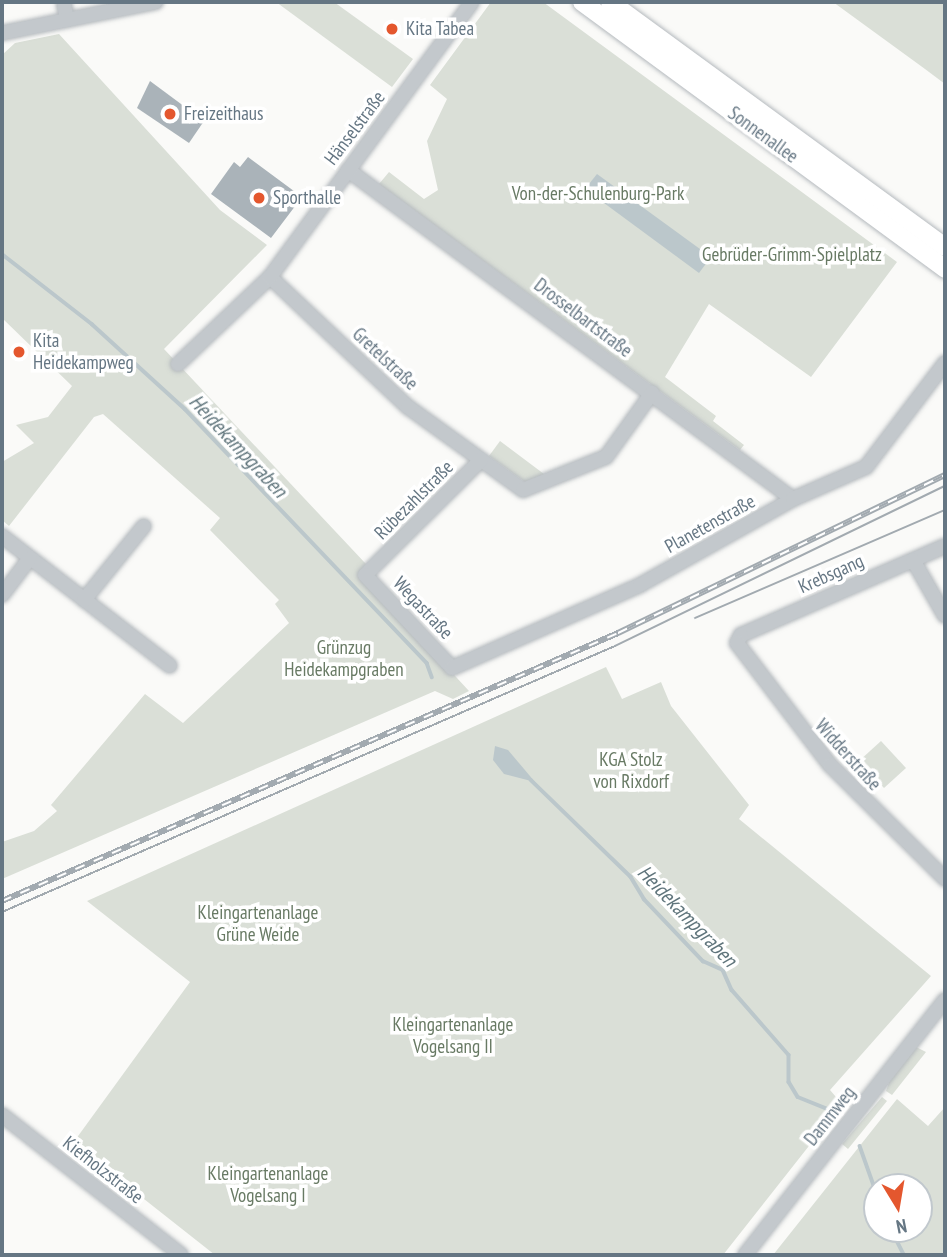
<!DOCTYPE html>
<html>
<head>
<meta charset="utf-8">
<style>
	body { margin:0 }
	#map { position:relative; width:947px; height:1257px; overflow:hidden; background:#fafaf8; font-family:"PT Sans Narrow",sans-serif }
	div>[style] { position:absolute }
	.green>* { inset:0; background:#dadfd7 }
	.water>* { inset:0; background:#bbc7cb }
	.stream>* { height:3.5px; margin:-1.75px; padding:0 1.75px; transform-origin:1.75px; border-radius:1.75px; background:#bbc7cb }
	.building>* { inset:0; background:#aab3b9 }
	.roads { filter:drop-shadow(0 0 2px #b5babe) drop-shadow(0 0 2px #b5babe) }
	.minor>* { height:14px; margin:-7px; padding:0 7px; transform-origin:7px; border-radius:7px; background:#c3c8cc }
	.major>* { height:18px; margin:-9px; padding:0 9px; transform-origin:9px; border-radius:9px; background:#fff }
	.tram>* { height:2px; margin:-1px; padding:0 1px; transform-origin:1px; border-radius:1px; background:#a2aab0 }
	.rail>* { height:6px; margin-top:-3px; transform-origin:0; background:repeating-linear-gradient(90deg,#fff 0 10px,#a2aab0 0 20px); box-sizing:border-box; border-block:2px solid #a2aab0 }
	.dots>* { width:19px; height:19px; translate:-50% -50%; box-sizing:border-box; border:4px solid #fff; border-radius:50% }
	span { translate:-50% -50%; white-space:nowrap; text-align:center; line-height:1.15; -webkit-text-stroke:7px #fff; paint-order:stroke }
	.poi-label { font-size:19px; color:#657683 }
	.left { translate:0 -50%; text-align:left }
	.street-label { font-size:19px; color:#657683 }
	.park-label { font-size:19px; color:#687a64 }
	.water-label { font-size:21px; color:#60757c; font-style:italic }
	.frame { position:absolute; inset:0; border:4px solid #657683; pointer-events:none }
	.north { position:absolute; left:863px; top:1173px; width:70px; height:70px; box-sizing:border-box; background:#fff; border:2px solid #c1c8cd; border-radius:50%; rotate:169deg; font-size:19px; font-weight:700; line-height:28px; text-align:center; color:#657683 }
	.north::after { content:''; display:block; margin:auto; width:24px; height:32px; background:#e4572e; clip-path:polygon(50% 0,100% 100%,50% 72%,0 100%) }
</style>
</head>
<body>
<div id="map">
	<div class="green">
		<div style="clip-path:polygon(276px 2px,334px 2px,413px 59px,392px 87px)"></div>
		<div style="clip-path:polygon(491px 2px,543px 2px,897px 262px,811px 377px,709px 304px,665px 377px,716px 416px,713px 421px,744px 445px,740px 450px,379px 184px,389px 172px,424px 199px,438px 190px,427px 141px,447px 99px,430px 85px)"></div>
		<div style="clip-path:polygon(833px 2px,945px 2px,945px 84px,925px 69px)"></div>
		<div style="clip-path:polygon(59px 34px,220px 210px,267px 245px,164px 349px,366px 564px,359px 572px,469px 691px,453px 699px,435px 691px,2px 879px,2px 842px,34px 831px,57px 811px,51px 805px,145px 694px,183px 723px,289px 623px,275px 604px,279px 600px,210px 530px,220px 518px,103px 414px,94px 417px,9px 526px,2px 520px,2px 462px,34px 443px,16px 425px,48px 417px,72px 386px,2px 318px,2px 55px,15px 43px)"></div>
		<div style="clip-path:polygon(500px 441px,548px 477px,528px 484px,489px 456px)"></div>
		<div style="clip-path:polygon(606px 667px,622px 699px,661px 682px,671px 706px,749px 805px,739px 819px,931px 976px,830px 1090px,842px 1104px,723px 1255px,215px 1255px,73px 1143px,190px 982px,87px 901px)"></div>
		<div style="clip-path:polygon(881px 741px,906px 768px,884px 788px,859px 761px)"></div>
		<div style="clip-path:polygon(916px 1047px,926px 1052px,892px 1095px,886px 1091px,890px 1080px)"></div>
		<div style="clip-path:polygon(882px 1097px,887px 1101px,848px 1149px,842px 1144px)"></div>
		<div style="clip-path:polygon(evenodd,897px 1099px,928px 1126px,945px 1107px,945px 1255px,773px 1255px,897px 1099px,877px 1187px,919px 1187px,919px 1229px,877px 1229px,877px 1187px)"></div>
	</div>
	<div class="water">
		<div style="clip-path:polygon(597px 174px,711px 257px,699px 273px,585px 189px)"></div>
		<div style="clip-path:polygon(495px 746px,508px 750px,535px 782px,504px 774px,493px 760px)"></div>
	</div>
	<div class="stream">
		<div style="left:2px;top:254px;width:114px;rotate:37.9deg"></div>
		<div style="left:92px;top:324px;width:126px;rotate:42.4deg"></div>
		<div style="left:185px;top:409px;width:351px;rotate:46.4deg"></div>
		<div style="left:427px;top:663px;width:15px;rotate:70deg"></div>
		<div style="left:531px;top:780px;width:139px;rotate:44.1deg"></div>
		<div style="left:631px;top:877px;width:26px;rotate:59deg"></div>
		<div style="left:644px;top:899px;width:86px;rotate:46.4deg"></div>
		<div style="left:703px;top:961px;width:22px;rotate:24deg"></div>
		<div style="left:723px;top:970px;width:22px;rotate:66deg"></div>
		<div style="left:732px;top:990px;width:86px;rotate:48.8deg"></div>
		<div style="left:789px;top:1055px;width:27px;rotate:90deg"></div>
		<div style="left:789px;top:1082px;width:17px;rotate:59deg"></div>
		<div style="left:798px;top:1097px;width:40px;rotate:22deg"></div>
		<div style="left:860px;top:1146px;width:51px;rotate:70.5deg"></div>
		<div style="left:891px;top:1229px;width:29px;rotate:63deg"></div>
	</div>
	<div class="building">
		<div style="clip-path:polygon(150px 81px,204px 121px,189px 143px,137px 108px)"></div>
		<div style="clip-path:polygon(248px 157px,302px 197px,271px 238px,211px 194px,234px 162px,240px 167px)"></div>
	</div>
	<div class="roads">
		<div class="minor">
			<div style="left:64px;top:4px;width:16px;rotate:79deg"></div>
			<div style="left:2px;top:33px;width:157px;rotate:-11.4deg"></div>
			<div style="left:348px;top:170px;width:553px;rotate:36.48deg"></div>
			<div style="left:270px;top:277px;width:190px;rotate:43.3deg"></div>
			<div style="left:408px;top:407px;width:142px;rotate:35.8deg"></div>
			<div style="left:523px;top:490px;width:89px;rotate:-21.7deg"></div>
			<div style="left:606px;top:457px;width:79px;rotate:-54.3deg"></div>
			<div style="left:178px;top:364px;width:127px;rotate:-43.4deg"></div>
			<div style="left:270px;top:277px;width:341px;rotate:-53.7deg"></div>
			<div style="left:481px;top:460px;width:163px;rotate:135.2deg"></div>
			<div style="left:365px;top:575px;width:127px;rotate:46.9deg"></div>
			<div style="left:452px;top:668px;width:206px;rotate:-23.8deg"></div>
			<div style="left:640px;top:585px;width:176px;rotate:-29.3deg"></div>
			<div style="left:793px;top:499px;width:80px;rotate:-23.7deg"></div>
			<div style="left:866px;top:467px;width:131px;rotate:-52.8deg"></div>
			<div style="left:2px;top:536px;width:212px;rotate:37.7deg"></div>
			<div style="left:945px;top:546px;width:223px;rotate:156.4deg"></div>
			<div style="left:741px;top:635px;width:9px;rotate:117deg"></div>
			<div style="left:737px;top:643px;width:153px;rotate:52.7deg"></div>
			<div style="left:830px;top:765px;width:162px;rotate:44.7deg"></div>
			<div style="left:913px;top:560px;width:64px;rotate:60.3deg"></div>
			<div style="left:2px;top:595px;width:46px;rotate:-52.9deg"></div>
			<div style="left:84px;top:600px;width:95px;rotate:-51deg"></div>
			<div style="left:2px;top:1115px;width:227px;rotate:38deg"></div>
			<div style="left:745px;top:1255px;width:324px;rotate:-51.9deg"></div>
		</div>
		<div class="major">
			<div style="left:582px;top:2px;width:451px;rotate:36.3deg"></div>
			<div style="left:610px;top:2px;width:415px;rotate:36.2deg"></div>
		</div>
	</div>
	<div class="tram">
		<div style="left:695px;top:618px;width:272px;rotate:-23.4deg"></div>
		<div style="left:2px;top:912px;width:668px;rotate:-23.46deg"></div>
		<div style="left:615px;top:646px;width:367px;rotate:-25.9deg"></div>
	</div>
	<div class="rail">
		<div style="left:2px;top:901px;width:672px;rotate:-23.51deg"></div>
		<div style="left:618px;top:633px;width:363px;rotate:-25.8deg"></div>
	</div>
	<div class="dots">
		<div style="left:392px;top:29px;background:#e4572e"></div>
		<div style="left:170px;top:114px;background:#e4572e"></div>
		<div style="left:259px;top:198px;background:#e4572e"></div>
		<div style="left:19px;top:352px;background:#e4572e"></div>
	</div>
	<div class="poi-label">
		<span class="left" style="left:406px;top:29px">Kita Tabea</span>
		<span class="left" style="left:184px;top:114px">Freizeithaus</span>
		<span class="left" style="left:273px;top:198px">Sporthalle</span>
		<span class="left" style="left:33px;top:352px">Kita<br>Heidekampweg</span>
	</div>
	<div class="street-label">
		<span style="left:355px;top:128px;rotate:-53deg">Hänselstraße</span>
		<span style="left:763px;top:135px;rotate:36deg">Sonnenallee</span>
		<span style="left:583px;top:318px;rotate:37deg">Drosselbartstraße</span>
		<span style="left:385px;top:359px;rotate:43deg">Gretelstraße</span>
		<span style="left:414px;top:500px;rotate:-45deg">Rübezahlstraße</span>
		<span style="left:710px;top:524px;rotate:-29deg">Planetenstraße</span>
		<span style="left:831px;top:574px;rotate:-24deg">Krebsgang</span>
		<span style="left:423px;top:608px;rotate:47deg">Wegastraße</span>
		<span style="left:848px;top:755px;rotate:48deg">Widderstraße</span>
		<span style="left:830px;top:1116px;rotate:-52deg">Dammweg</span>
		<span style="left:103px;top:1170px;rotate:38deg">Kiefholzstraße</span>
	</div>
	<div class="park-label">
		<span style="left:598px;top:194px">Von-der-Schulenburg-Park</span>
		<span style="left:792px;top:255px">Gebrüder-Grimm-Spielplatz</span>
		<span style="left:344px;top:659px">Grünzug<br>Heidekampgraben</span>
		<span style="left:631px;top:771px">KGA Stolz<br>von Rixdorf</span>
		<span style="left:258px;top:924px">Kleingartenanlage<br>Grüne Weide</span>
		<span style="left:453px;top:1036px">Kleingartenanlage<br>Vogelsang II</span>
		<span style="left:268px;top:1185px">Kleingartenanlage<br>Vogelsang I</span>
	</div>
	<div class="water-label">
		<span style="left:238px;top:446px;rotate:47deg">Heidekampgraben</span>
		<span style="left:687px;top:916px;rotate:46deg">Heidekampgraben</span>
	</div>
	<div class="frame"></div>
	<div class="north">N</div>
</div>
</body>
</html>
